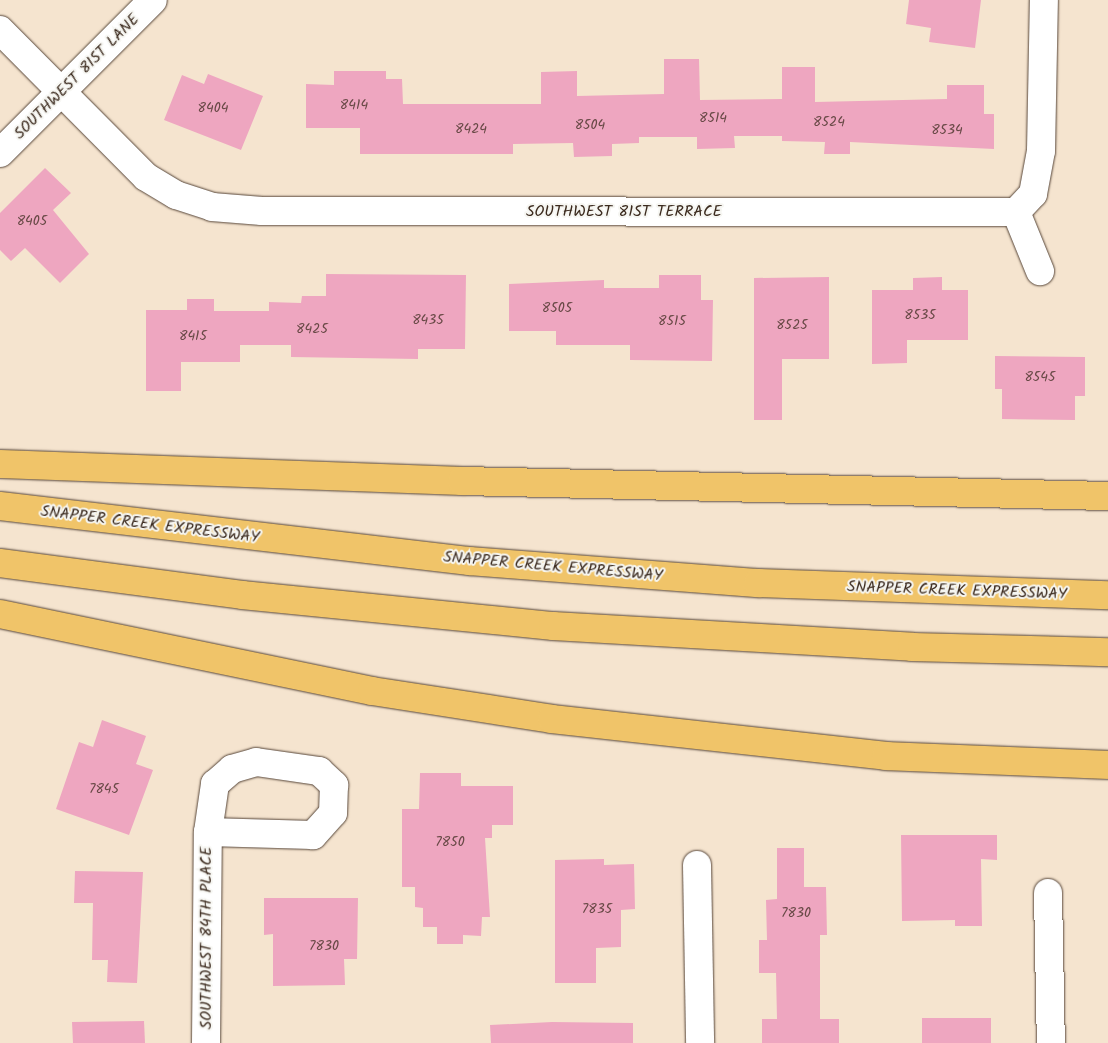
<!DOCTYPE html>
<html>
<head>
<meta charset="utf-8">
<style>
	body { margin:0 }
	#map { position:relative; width:1108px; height:1043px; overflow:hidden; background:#f5e4cf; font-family:Kalam,sans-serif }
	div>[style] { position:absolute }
	.building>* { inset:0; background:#eea6c0 }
	.roads { filter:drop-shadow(0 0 1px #574639) drop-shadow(0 0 1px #574639) }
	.street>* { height:28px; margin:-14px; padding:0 14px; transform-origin:14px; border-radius:14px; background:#fff }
	.highway>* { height:28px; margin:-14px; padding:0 14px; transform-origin:14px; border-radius:14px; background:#f0c469 }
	span { translate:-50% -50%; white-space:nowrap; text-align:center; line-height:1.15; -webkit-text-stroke:4px #f6f6f2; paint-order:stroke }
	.number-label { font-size:14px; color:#684946 }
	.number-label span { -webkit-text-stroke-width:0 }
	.street-label { font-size:16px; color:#3b2a1e }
</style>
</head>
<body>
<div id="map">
	<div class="building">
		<div style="clip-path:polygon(909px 0,981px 0,975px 48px,929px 42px,931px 28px,906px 24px)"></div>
		<div style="clip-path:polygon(664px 59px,699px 59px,700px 100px,782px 99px,782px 67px,815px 67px,815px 102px,947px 99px,947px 85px,984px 85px,984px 114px,994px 114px,994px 149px,850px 142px,850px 154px,824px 154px,825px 142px,782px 141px,782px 136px,734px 136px,735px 148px,697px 149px,697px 137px,639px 137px,639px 143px,612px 144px,612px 156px,574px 157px,573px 143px,513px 144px,513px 154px,360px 154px,360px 128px,306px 128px,306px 84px,334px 85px,334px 71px,386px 71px,386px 79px,402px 79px,403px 104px,541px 104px,541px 72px,577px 71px,577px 96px,664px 94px)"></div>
		<div style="clip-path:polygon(208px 74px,263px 96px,241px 150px,164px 120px,182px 75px,204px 84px)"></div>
		<div style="clip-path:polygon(45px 168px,71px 193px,53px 210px,89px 254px,60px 283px,25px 248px,11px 261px,0 250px,0 213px)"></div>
		<div style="clip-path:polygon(326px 274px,466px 275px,465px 349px,418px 349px,418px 359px,291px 357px,291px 345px,240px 345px,240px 362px,181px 362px,181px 391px,146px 391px,146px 310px,187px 310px,187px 299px,214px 299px,214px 311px,269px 311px,269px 302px,301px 303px,302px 296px,326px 296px)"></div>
		<div style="clip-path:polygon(659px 275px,701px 275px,701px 300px,713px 300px,712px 361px,630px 360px,630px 345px,556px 345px,556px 331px,509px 331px,509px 284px,604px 280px,604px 288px,659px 288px)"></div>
		<div style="clip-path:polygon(829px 277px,829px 359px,782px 359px,782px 420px,754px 420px,754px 278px)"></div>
		<div style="clip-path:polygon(942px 277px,942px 290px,968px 290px,968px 340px,907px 340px,907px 363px,872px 364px,872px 290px,913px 290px,913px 278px)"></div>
		<div style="clip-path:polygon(995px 356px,1085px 357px,1085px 396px,1075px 396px,1075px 420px,1002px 419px,1002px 389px,995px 389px)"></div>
		<div style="clip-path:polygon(102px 720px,146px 736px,136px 764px,153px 770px,129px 835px,56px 809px,79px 742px,93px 747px)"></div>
		<div style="clip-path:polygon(420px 773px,461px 773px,461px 786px,513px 786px,513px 825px,492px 825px,492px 838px,485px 838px,490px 917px,482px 917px,481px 936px,463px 935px,463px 944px,437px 944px,437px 927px,423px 927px,423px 908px,415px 907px,415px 887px,402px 887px,402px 809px,419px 809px)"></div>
		<div style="clip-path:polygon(901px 835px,997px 835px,997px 860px,981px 859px,982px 926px,955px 926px,955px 920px,902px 921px)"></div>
		<div style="clip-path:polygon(777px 848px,804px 848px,804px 887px,826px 887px,827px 935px,820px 935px,820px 1019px,839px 1019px,839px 1043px,762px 1043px,762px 1019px,777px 1019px,776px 973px,759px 973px,759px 940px,767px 940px,766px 900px,777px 899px)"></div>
		<div style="clip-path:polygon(604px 859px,604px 865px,634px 864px,635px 909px,621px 910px,621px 947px,596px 948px,596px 983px,555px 983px,555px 860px)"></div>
		<div style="clip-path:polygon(75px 871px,143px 872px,137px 983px,107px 982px,108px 960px,92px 960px,93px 903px,74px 903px)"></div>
		<div style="clip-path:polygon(264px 898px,358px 898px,357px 959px,344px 959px,345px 985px,273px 986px,273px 934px,264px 935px)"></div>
		<div style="clip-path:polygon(922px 1018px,991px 1018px,991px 1043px,922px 1043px)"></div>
		<div style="clip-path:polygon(144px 1021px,145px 1043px,73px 1043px,72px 1022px)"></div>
		<div style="clip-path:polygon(552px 1022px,633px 1023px,633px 1043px,491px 1043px,490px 1025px)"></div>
	</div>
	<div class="roads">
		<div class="street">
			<div style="left:0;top:30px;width:207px;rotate:45.2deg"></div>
			<div style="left:146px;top:177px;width:35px;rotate:31deg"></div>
			<div style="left:176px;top:195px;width:38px;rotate:18deg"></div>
			<div style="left:212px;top:207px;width:50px;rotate:4.6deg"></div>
			<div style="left:262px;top:211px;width:754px;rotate:0.08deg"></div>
			<div style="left:0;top:153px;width:216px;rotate:-45deg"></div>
			<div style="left:1016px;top:212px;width:25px;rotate:-47deg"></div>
			<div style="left:1033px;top:194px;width:44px;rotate:-79.5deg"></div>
			<div style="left:1041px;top:151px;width:151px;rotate:-88.9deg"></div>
			<div style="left:1016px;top:212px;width:64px;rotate:67.9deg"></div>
			<div style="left:697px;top:865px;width:178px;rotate:89deg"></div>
			<div style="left:1048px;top:893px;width:150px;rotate:88.9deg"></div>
			<div style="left:206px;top:1043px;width:211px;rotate:-89.5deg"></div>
			<div style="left:208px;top:832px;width:49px;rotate:-81.7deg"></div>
			<div style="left:215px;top:784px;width:23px;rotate:-41deg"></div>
			<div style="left:232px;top:769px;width:25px;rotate:-16deg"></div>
			<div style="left:256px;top:762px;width:64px;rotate:8.1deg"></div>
			<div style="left:319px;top:771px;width:21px;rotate:43deg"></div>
			<div style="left:334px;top:785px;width:28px;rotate:92deg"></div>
			<div style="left:333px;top:813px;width:30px;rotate:132deg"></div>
			<div style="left:313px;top:835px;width:105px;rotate:-178.4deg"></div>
		</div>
		<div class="highway">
			<div style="left:0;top:464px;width:462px;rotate:2.1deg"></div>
			<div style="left:462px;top:481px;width:646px;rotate:1.33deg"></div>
			<div style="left:0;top:506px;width:473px;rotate:6.7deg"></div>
			<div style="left:470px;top:561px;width:289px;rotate:4.4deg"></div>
			<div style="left:758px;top:583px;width:350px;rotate:2deg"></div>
			<div style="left:0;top:563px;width:244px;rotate:7.5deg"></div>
			<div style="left:242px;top:595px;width:313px;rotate:5.7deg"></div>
			<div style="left:553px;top:626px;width:360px;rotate:3.3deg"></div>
			<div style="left:912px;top:647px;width:196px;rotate:1.5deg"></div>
			<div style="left:0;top:614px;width:380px;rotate:11.7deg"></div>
			<div style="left:372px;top:691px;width:182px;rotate:8.8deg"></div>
			<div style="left:552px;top:719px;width:336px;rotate:6.3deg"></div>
			<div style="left:886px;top:756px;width:222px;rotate:2.3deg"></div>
		</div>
	</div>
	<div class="number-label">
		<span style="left:354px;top:105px">8414</span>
		<span style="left:213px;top:108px">8404</span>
		<span style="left:713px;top:118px">8514</span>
		<span style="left:829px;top:122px">8524</span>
		<span style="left:590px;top:125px">8504</span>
		<span style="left:471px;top:129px">8424</span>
		<span style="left:947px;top:130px">8534</span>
		<span style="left:32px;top:221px">8405</span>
		<span style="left:557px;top:308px">8505</span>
		<span style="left:920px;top:315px">8535</span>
		<span style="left:428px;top:320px">8435</span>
		<span style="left:672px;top:321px">8515</span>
		<span style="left:792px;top:325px">8525</span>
		<span style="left:312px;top:329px">8425</span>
		<span style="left:193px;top:336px">8415</span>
		<span style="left:1040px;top:377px">8545</span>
		<span style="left:104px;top:789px">7845</span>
		<span style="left:450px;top:842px">7850</span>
		<span style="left:597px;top:909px">7835</span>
		<span style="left:796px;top:913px">7830</span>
		<span style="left:324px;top:946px">7830</span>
	</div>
	<div class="street-label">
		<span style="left:77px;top:77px;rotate:-45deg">SOUTHWEST 81ST LANE</span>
		<span style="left:624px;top:212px">SOUTHWEST 81ST TERRACE</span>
		<span style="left:150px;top:525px;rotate:7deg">SNAPPER CREEK EXPRESSWAY</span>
		<span style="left:553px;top:567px;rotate:5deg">SNAPPER CREEK EXPRESSWAY</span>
		<span style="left:957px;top:591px;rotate:2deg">SNAPPER CREEK EXPRESSWAY</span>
		<span style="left:207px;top:938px;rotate:-90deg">SOUTHWEST 84TH PLACE</span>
	</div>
</div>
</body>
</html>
